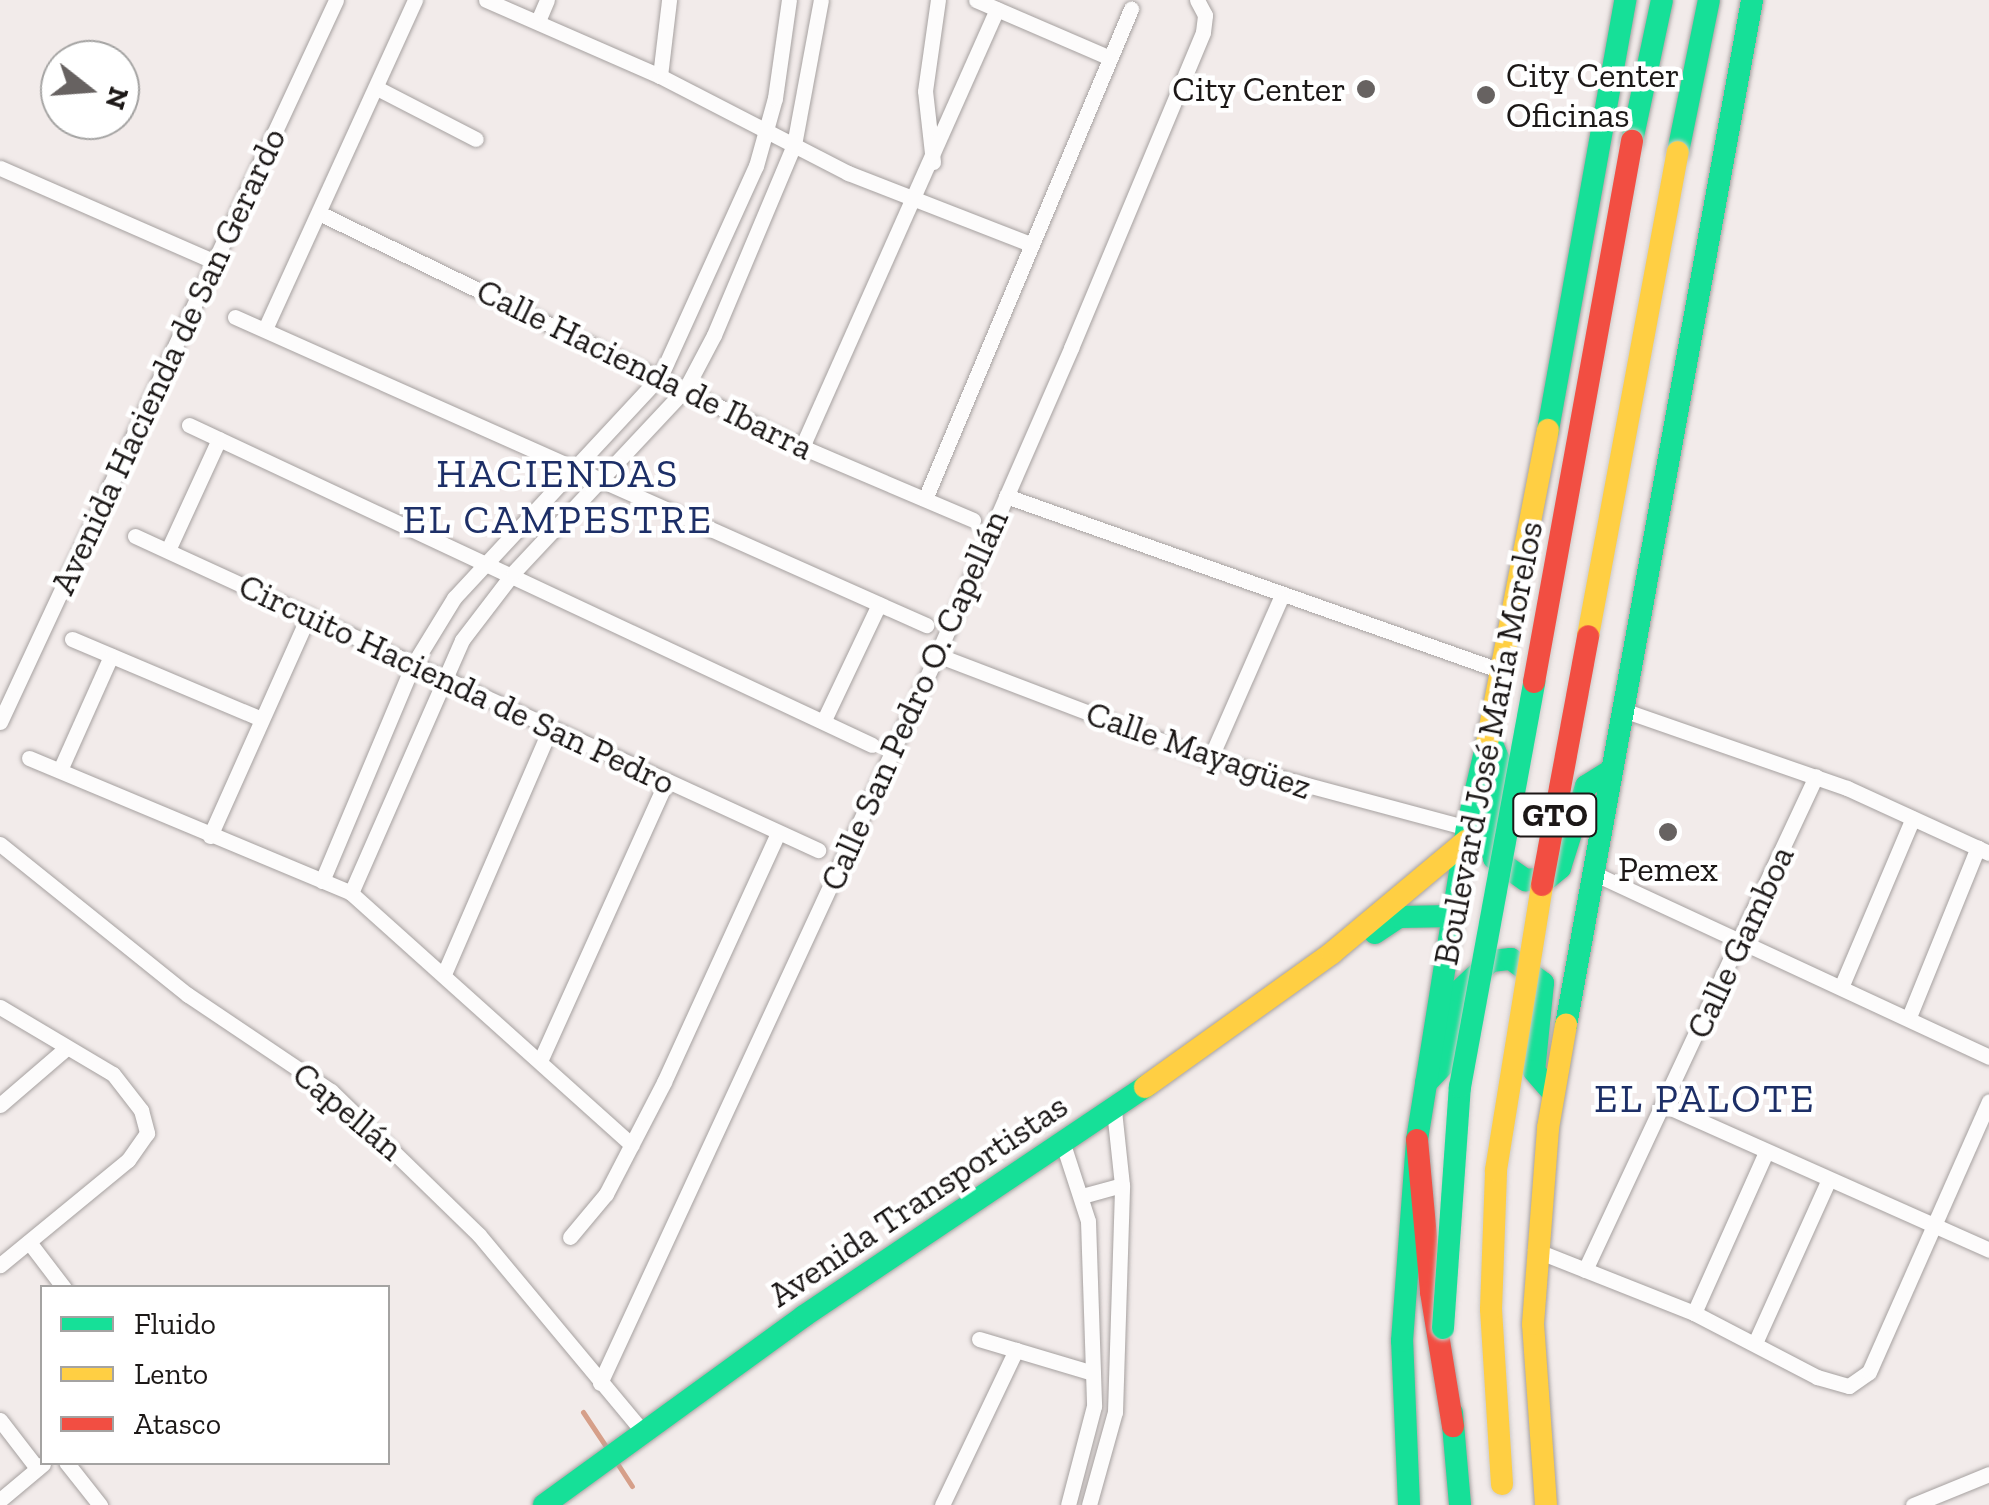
<!DOCTYPE html>
<html>
<head>
<meta charset="utf-8">
<style>
	body { margin:0 }
	#map { position:relative; width:1989px; height:1505px; overflow:hidden; background:#f2ebea; font-family:"Zilla Slab",serif }
	div>[style] { position:absolute }
	.stream>* { height:5px; margin:-2.5px; padding:0 2.5px; transform-origin:2.5px; border-radius:2.5px; background:#d69f89 }
	.roads { filter:drop-shadow(0 0 2px #a6a1a0) drop-shadow(0 0 2px #a6a1a0) }
	.street>* { height:15px; margin:-7.5px; padding:0 7.5px; transform-origin:7.5px; border-radius:7.5px; background:#fdfcfc }
	.fast>* { height:22px; margin:-11px; padding:0 11px; transform-origin:11px; border-radius:11px; background:#16e098 }
	.slow>* { height:22px; margin:-11px; padding:0 11px; transform-origin:11px; border-radius:11px; background:#ffcf43 }
	.jam>* { height:22px; margin:-11px; padding:0 11px; transform-origin:11px; border-radius:11px; background:#f24e42 }
	.bridges { filter:drop-shadow(0 0 2px #cdcac9) drop-shadow(0 0 2px #cdcac9) }
	.fast-bridge>* { height:22px; margin:-11px; padding:0 11px; transform-origin:11px; border-radius:11px; background:#16e098 }
	.slow-bridge>* { height:22px; margin:-11px; padding:0 11px; transform-origin:11px; border-radius:11px; background:#ffcf43 }
	.jam-bridge>* { height:22px; margin:-11px; padding:0 11px; transform-origin:11px; border-radius:11px; background:#f24e42 }
	.dots>* { width:28px; height:28px; translate:-50% -50%; box-sizing:border-box; border:5px solid #fff; border-radius:50% }
	span { translate:-50% -50%; white-space:nowrap; text-align:center; line-height:1.15; -webkit-text-stroke:9px #fff; paint-order:stroke }
	.shield-label span { padding:2px 8px; background:#fff; border:2px solid; border-radius:8px; -webkit-text-stroke-width:0 }
	.shield-label { font-size:32px; color:#1c1817; font-weight:700 }
	.poi-label { font-size:35px; color:#1c1817 }
	.left { translate:0 -50%; text-align:left }
	.right { translate:-100% -50%; text-align:right }
	.street-label { font-size:35px; color:#1c1817 }
	.quarter-label { font-size:40px; color:#1d2f67; letter-spacing:2.5px }
	.legend { position:absolute; left:40px; top:1285px; width:350px; height:180px; box-sizing:border-box; background:#fff; border:2px solid #a4a3a2; margin:0; padding:12px 18px; list-style:none; font-size:30px; color:#1c1817 }
	.legend li { display:flex; align-items:center; gap:20px; height:50px }
	.legend b { width:50px; border:2px solid #a4a3a2 }
	.north { position:absolute; left:40px; top:40px; width:100px; height:100px; box-sizing:border-box; background:#fff; border:2px solid #a4a3a2; border-radius:50%; rotate:107deg; font-size:28px; font-weight:700; line-height:40px; text-align:center; color:#1c1817 }
	.north::after { content:''; display:block; margin:auto; width:35px; height:45px; background:#676261; clip-path:polygon(50% 0,100% 100%,50% 72%,0 100%) }
</style>
</head>
<body>
<div id="map">
	<div class="stream">
		<div style="left:583px;top:1412px;width:47px;rotate:56.3deg"></div>
		<div style="left:615px;top:1460px;width:31px;rotate:57deg"></div>
	</div>
	<div class="roads">
		<div class="street">
			<div style="left:486px;top:0;width:190px;rotate:23.6deg"></div>
			<div style="left:660px;top:76px;width:212px;rotate:27.3deg"></div>
			<div style="left:848px;top:173px;width:195px;rotate:21.3deg"></div>
			<div style="left:976px;top:0;width:146px;rotate:23.4deg"></div>
			<div style="left:538px;top:21px;width:23px;rotate:-67deg"></div>
			<div style="left:660px;top:76px;width:77px;rotate:-83.2deg"></div>
			<div style="left:377px;top:88px;width:111px;rotate:27.3deg"></div>
			<div style="left:933px;top:162px;width:71px;rotate:-96.4deg"></div>
			<div style="left:925px;top:91px;width:92px;rotate:-81.9deg"></div>
			<div style="left:0;top:168px;width:232px;rotate:23.6deg"></div>
			<div style="left:319px;top:213px;width:537px;rotate:25.85deg"></div>
			<div style="left:802px;top:447px;width:186px;rotate:23.1deg"></div>
			<div style="left:235px;top:317px;width:757px;rotate:24.02deg"></div>
			<div style="left:265px;top:329px;width:362px;rotate:-65.5deg"></div>
			<div style="left:189px;top:425px;width:754px;rotate:25.1deg"></div>
			<div style="left:802px;top:447px;width:479px;rotate:-66deg"></div>
			<div style="left:1006px;top:496px;width:528px;rotate:19.46deg"></div>
			<div style="left:925px;top:499px;width:532px;rotate:-67.2deg"></div>
			<div style="left:135px;top:536px;width:752px;rotate:24.69deg"></div>
			<div style="left:168px;top:550px;width:122px;rotate:-65.3deg"></div>
			<div style="left:72px;top:639px;width:203px;rotate:22.9deg"></div>
			<div style="left:937px;top:655px;width:292px;rotate:20.9deg"></div>
			<div style="left:1210px;top:759px;width:266px;rotate:15deg"></div>
			<div style="left:1620px;top:709px;width:240px;rotate:19.2deg"></div>
			<div style="left:1847px;top:788px;width:156px;rotate:24.6deg"></div>
			<div style="left:824px;top:720px;width:128px;rotate:-64.6deg"></div>
			<div style="left:0;top:722px;width:796px;rotate:-65.04deg"></div>
			<div style="left:29px;top:758px;width:349px;rotate:22.7deg"></div>
			<div style="left:351px;top:893px;width:377px;rotate:41.9deg"></div>
			<div style="left:1210px;top:759px;width:177px;rotate:-66.3deg"></div>
			<div style="left:60px;top:770px;width:125px;rotate:-65.9deg"></div>
			<div style="left:210px;top:836px;width:242px;rotate:-65.9deg"></div>
			<div style="left:0;top:844px;width:241px;rotate:38.8deg"></div>
			<div style="left:188px;top:995px;width:172px;rotate:33.9deg"></div>
			<div style="left:331px;top:1091px;width:206px;rotate:44.2deg"></div>
			<div style="left:479px;top:1235px;width:258px;rotate:50.2deg"></div>
			<div style="left:1591px;top:872px;width:439px;rotate:24.9deg"></div>
			<div style="left:322px;top:881px;width:234px;rotate:-67.2deg"></div>
			<div style="left:413px;top:665px;width:79px;rotate:-58.5deg"></div>
			<div style="left:454px;top:598px;width:304px;rotate:-47.1deg"></div>
			<div style="left:661px;top:375px;width:230px;rotate:-65.6deg"></div>
			<div style="left:756px;top:166px;width:71px;rotate:-74.4deg"></div>
			<div style="left:775px;top:98px;width:99px;rotate:-81.9deg"></div>
			<div style="left:351px;top:893px;width:276px;rotate:-66.3deg"></div>
			<div style="left:462px;top:640px;width:86px;rotate:-52.6deg"></div>
			<div style="left:514px;top:572px;width:252px;rotate:-46.9deg"></div>
			<div style="left:686px;top:388px;width:60px;rotate:-62.2deg"></div>
			<div style="left:714px;top:335px;width:206px;rotate:-67.2deg"></div>
			<div style="left:794px;top:145px;width:147px;rotate:-79.5deg"></div>
			<div style="left:444px;top:974px;width:267px;rotate:-66.6deg"></div>
			<div style="left:1842px;top:985px;width:181px;rotate:-67deg"></div>
			<div style="left:0;top:1007px;width:131px;rotate:30.7deg"></div>
			<div style="left:113px;top:1074px;width:46px;rotate:52.1deg"></div>
			<div style="left:141px;top:1110px;width:24px;rotate:75deg"></div>
			<div style="left:147px;top:1133px;width:33px;rotate:125deg"></div>
			<div style="left:128px;top:1160px;width:166px;rotate:140.6deg"></div>
			<div style="left:1909px;top:1017px;width:183px;rotate:-67.9deg"></div>
			<div style="left:541px;top:1059px;width:304px;rotate:-65.7deg"></div>
			<div style="left:0;top:1105px;width:84px;rotate:-40.7deg"></div>
			<div style="left:1664px;top:1105px;width:356px;rotate:24deg"></div>
			<div style="left:1063px;top:1144px;width:81px;rotate:72deg"></div>
			<div style="left:1088px;top:1221px;width:185px;rotate:88.1deg"></div>
			<div style="left:1094px;top:1406px;width:102px;rotate:104.7deg"></div>
			<div style="left:1082px;top:1196px;width:41px;rotate:-15.4deg"></div>
			<div style="left:570px;top:1237px;width:56px;rotate:-50.1deg"></div>
			<div style="left:606px;top:1194px;width:126px;rotate:-62.6deg"></div>
			<div style="left:664px;top:1082px;width:274px;rotate:-65.4deg"></div>
			<div style="left:29px;top:1242px;width:58px;rotate:52.7deg"></div>
			<div style="left:1535px;top:1250px;width:171px;rotate:21.6deg"></div>
			<div style="left:1694px;top:1313px;width:139px;rotate:27.5deg"></div>
			<div style="left:1817px;top:1377px;width:33px;rotate:16deg"></div>
			<div style="left:1849px;top:1386px;width:24px;rotate:-35deg"></div>
			<div style="left:1869px;top:1372px;width:296px;rotate:-66.1deg"></div>
			<div style="left:1585px;top:1270px;width:545px;rotate:-64.94deg"></div>
			<div style="left:1694px;top:1313px;width:176px;rotate:-65.9deg"></div>
			<div style="left:979px;top:1339px;width:119px;rotate:16.6deg"></div>
			<div style="left:1755px;top:1343px;width:178px;rotate:-65.7deg"></div>
			<div style="left:600px;top:1383px;width:802px;rotate:-65.16deg"></div>
			<div style="left:937px;top:655px;width:335px;rotate:-66.4deg"></div>
			<div style="left:1071px;top:348px;width:342px;rotate:-67.3deg"></div>
			<div style="left:1203px;top:32px;width:17px;rotate:-83deg"></div>
			<div style="left:1205px;top:15px;width:17px;rotate:-118deg"></div>
			<div style="left:0;top:1420px;width:61px;rotate:52.4deg"></div>
			<div style="left:66px;top:1462px;width:55px;rotate:51.7deg"></div>
			<div style="left:0;top:1500px;width:56px;rotate:-39.9deg"></div>
			<div style="left:942px;top:1505px;width:172px;rotate:-64.5deg"></div>
			<div style="left:1089px;top:1505px;width:97px;rotate:-74.4deg"></div>
			<div style="left:1115px;top:1412px;width:227px;rotate:-88.2deg"></div>
			<div style="left:1122px;top:1185px;width:75px;rotate:-96.1deg"></div>
			<div style="left:1913px;top:1505px;width:82px;rotate:-22.2deg"></div>
		</div>
		<div class="fast">
			<div style="left:1632px;top:141px;width:144px;rotate:-78deg"></div>
			<div style="left:1678px;top:152px;width:155px;rotate:-78.5deg"></div>
			<div style="left:1548px;top:430px;width:437px;rotate:-79.8deg"></div>
			<div style="left:1487px;top:732px;width:39px;rotate:67deg"></div>
			<div style="left:1502px;top:768px;width:67px;rotate:101.1deg"></div>
			<div style="left:1489px;top:834px;width:25px;rotate:78deg"></div>
			<div style="left:1494px;top:858px;width:39px;rotate:35deg"></div>
			<div style="left:1526px;top:880px;width:22px;rotate:-5deg"></div>
			<div style="left:1548px;top:878px;width:16px;rotate:-40deg"></div>
			<div style="left:1560px;top:868px;width:86px;rotate:-72.4deg"></div>
			<div style="left:1586px;top:786px;width:25px;rotate:-32deg"></div>
			<div style="left:1375px;top:933px;width:29px;rotate:-34deg"></div>
			<div style="left:1399px;top:917px;width:54px;rotate:-1.1deg"></div>
			<div style="left:1566px;top:1025px;width:1042px;rotate:-79.71deg"></div>
			<div style="left:1426px;top:1083px;width:30px;rotate:-46deg"></div>
			<div style="left:1447px;top:1061px;width:71px;rotate:-80.3deg"></div>
			<div style="left:1459px;top:991px;width:44px;rotate:-43.2deg"></div>
			<div style="left:1491px;top:961px;width:20px;rotate:-6deg"></div>
			<div style="left:1511px;top:959px;width:40px;rotate:37deg"></div>
			<div style="left:1543px;top:983px;width:88px;rotate:95.8deg"></div>
			<div style="left:1534px;top:1071px;width:29px;rotate:49deg"></div>
			<div style="left:1452px;top:1413px;width:92px;rotate:85deg"></div>
			<div style="left:544px;top:1505px;width:321px;rotate:-36deg"></div>
			<div style="left:804px;top:1316px;width:411px;rotate:-33.9deg"></div>
			<div style="left:1409px;top:1505px;width:164px;rotate:-92.4deg"></div>
			<div style="left:1402px;top:1341px;width:202px;rotate:-85.7deg"></div>
			<div style="left:1417px;top:1140px;width:316px;rotate:-80.9deg"></div>
			<div style="left:1467px;top:828px;width:87px;rotate:-76.8deg"></div>
		</div>
		<div class="slow">
			<div style="left:1487px;top:743px;width:319px;rotate:-79deg"></div>
			<div style="left:1145px;top:1087px;width:230px;rotate:-35.6deg"></div>
			<div style="left:1332px;top:953px;width:175px;rotate:-39.9deg"></div>
			<div style="left:1546px;top:1505px;width:181px;rotate:-94.1deg"></div>
			<div style="left:1533px;top:1324px;width:197px;rotate:-85.6deg"></div>
			<div style="left:1548px;top:1128px;width:105px;rotate:-80.1deg"></div>
		</div>
		<div class="jam">
			<div style="left:1417px;top:1140px;width:153px;rotate:84.7deg"></div>
			<div style="left:1431px;top:1292px;width:136px;rotate:80.7deg"></div>
		</div>
	</div>
	<div class="bridges">
		<div class="fast-bridge">
			<div style="left:1443px;top:1328px;width:242px;rotate:-86deg"></div>
			<div style="left:1460px;top:1087px;width:412px;rotate:-79.6deg"></div>
		</div>
		<div class="slow-bridge">
			<div style="left:1588px;top:636px;width:492px;rotate:-79.5deg"></div>
			<div style="left:1502px;top:1484px;width:175px;rotate:-93.6deg"></div>
			<div style="left:1491px;top:1309px;width:139px;rotate:-87.9deg"></div>
			<div style="left:1496px;top:1170px;width:289px;rotate:-80.8deg"></div>
		</div>
		<div class="jam-bridge">
			<div style="left:1534px;top:682px;width:550px;rotate:-79.73deg"></div>
			<div style="left:1542px;top:885px;width:253px;rotate:-79.5deg"></div>
		</div>
	</div>
	<div class="dots">
		<div style="left:1366px;top:89px;background:#676261"></div>
		<div style="left:1486px;top:95px;background:#676261"></div>
		<div style="left:1668px;top:832px;background:#676261"></div>
	</div>
	<div class="shield-label">
		<span style="left:1555px;top:815px">GTO</span>
	</div>
	<div class="poi-label">
		<span class="left" style="left:1506px;top:95px">City Center<br>Oficinas</span>
		<span class="right" style="left:1346px;top:89px">City Center</span>
		<span style="left:1668px;top:869px">Pemex</span>
	</div>
	<div class="street-label">
		<span style="left:168px;top:361px;rotate:-65deg">Avenida Hacienda de San Gerardo</span>
		<span style="left:645px;top:369px;rotate:26deg">Calle Hacienda de Ibarra</span>
		<span style="left:457px;top:684px;rotate:25deg">Circuito Hacienda de San Pedro</span>
		<span style="left:914px;top:700px;rotate:-66deg">Calle San Pedro O. Capellán</span>
		<span style="left:1488px;top:743px;rotate:-79deg">Boulevard José María Morelos</span>
		<span style="left:1199px;top:750px;rotate:19deg">Calle Mayagüez</span>
		<span style="left:1740px;top:942px;rotate:-65deg">Calle Gamboa</span>
		<span style="left:348px;top:1111px;rotate:40deg">Capellán</span>
		<span style="left:918px;top:1200px;rotate:-34deg">Avenida Transportistas</span>
	</div>
	<div class="quarter-label">
		<span style="left:558px;top:496px">HACIENDAS<br>EL CAMPESTRE</span>
		<span style="left:1705px;top:1098px">EL PALOTE</span>
	</div>
	<ul class="legend">
	<li><b style="height:12px;background:#16e098"></b>Fluido</li>
	<li><b style="height:12px;background:#ffcf43"></b>Lento</li>
	<li><b style="height:12px;background:#f24e42"></b>Atasco</li>
	</ul>
	<div class="north">N</div>
</div>
</body>
</html>
